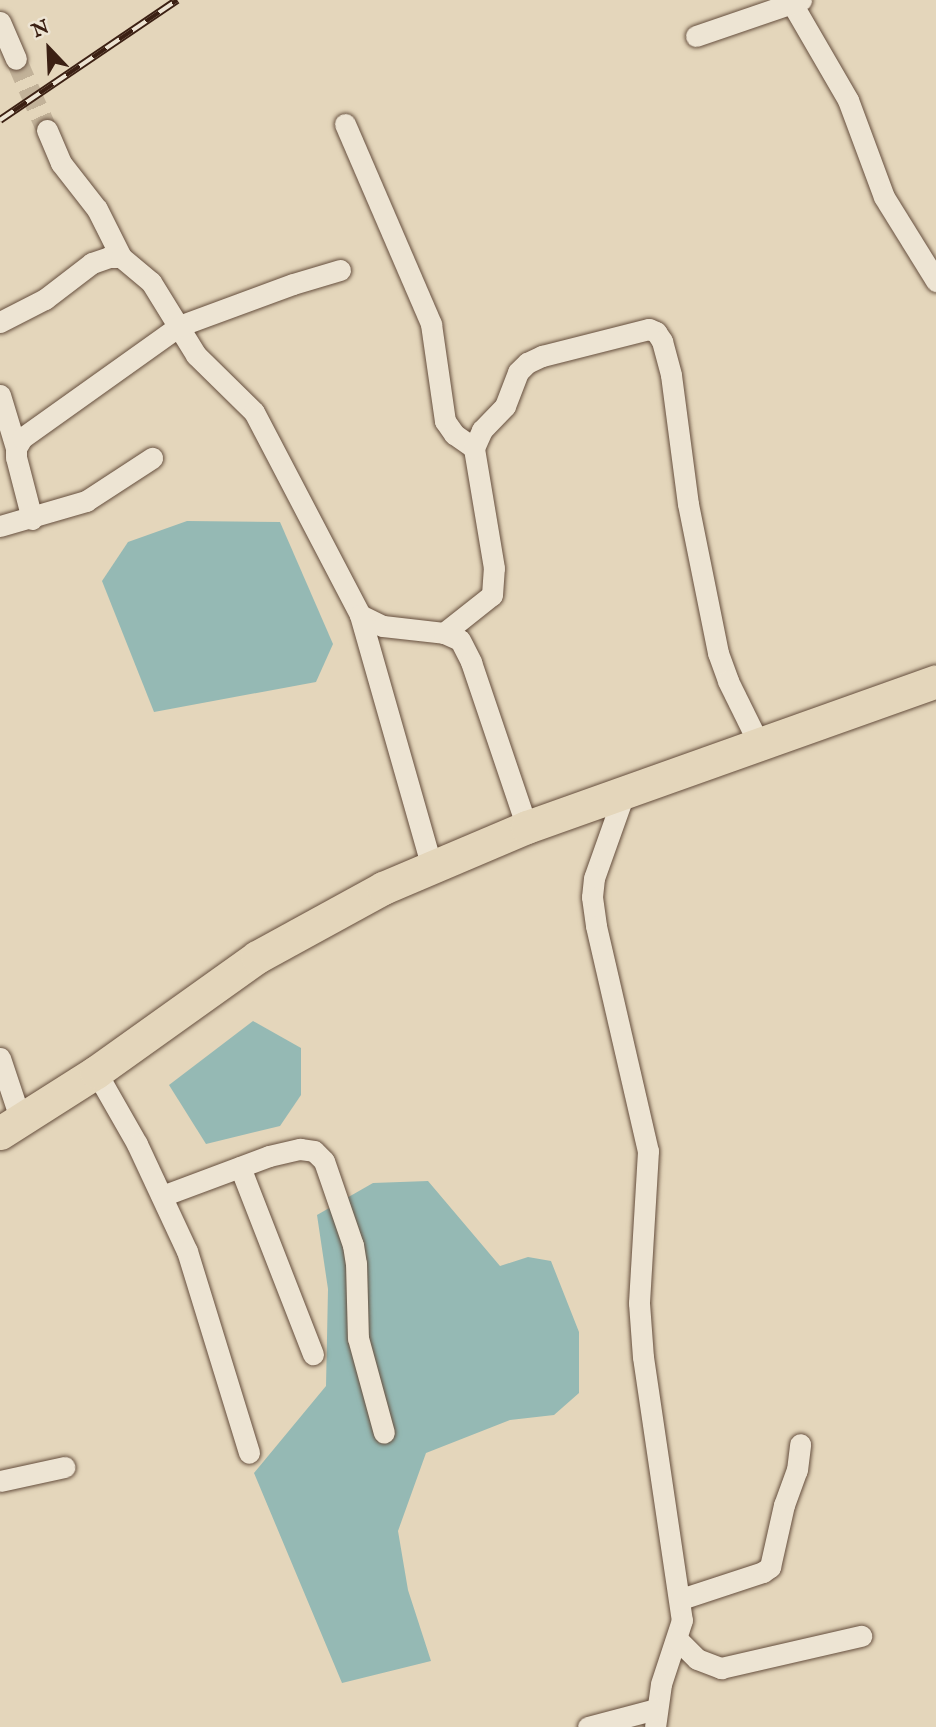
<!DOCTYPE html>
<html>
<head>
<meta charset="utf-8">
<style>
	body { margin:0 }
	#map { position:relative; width:936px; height:1727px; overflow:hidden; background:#e4d6bb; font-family:"IM FELL English",serif }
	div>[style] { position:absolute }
	.water>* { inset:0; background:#95b9b4 }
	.minor-tunnel>* { height:21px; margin-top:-10.5px; transform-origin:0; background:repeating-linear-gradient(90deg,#c2b299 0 21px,transparent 0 31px) }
	.roads { filter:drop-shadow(0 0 2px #654e3d) drop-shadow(0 0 2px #654e3d) }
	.minor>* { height:21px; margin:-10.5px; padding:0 10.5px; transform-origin:10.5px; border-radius:10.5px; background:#ede4d3 }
	.primary>* { height:33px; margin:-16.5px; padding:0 16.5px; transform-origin:16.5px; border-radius:16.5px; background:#e4d6bb }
	.rail>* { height:8px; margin-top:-4px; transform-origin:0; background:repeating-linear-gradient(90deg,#ede4d3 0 16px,#3b2013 0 32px); box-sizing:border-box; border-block:2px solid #3b2013 }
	span { translate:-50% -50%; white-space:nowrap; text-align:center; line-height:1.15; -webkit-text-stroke:5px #ede4d3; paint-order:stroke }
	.north { position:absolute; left:14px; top:14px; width:70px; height:70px; -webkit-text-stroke:5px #ede4d3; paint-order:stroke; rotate:337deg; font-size:19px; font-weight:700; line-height:28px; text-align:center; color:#3b2013 }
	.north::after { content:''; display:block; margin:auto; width:24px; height:32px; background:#3b2013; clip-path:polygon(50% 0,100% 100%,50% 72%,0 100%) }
</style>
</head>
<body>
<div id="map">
	<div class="water">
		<div style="clip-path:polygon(187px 521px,280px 522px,333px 644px,316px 682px,154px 712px,102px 581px,128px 542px)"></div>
		<div style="clip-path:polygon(253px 1021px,301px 1048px,301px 1095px,280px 1126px,206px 1144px,169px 1085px)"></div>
		<div style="clip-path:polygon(428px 1181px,500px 1266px,528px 1257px,551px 1261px,579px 1332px,579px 1393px,554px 1415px,510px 1420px,426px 1453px,398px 1531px,408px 1590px,431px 1661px,342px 1683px,254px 1473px,326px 1386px,328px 1289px,317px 1215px,373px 1183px)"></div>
	</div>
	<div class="minor-tunnel">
		<div style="left:16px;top:59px;width:77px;rotate:66.4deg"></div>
	</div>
	<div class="roads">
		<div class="minor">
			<div style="left:790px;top:0;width:116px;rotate:59.9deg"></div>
			<div style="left:848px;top:100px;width:103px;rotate:69.6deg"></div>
			<div style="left:884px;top:197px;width:99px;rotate:58.2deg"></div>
			<div style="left:0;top:22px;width:40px;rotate:66.6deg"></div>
			<div style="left:696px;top:36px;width:111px;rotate:-18.9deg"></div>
			<div style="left:345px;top:124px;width:218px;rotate:66.7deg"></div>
			<div style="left:431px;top:324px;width:98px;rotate:81.8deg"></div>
			<div style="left:445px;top:421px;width:16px;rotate:55deg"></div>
			<div style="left:454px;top:434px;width:24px;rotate:35deg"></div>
			<div style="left:47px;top:130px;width:36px;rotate:67deg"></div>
			<div style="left:61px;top:163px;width:58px;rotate:52deg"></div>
			<div style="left:97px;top:209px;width:54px;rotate:63.4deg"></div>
			<div style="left:0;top:322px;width:51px;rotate:-27.1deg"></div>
			<div style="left:45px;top:299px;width:59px;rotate:-37.5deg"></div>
			<div style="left:92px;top:263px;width:18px;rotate:-19deg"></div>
			<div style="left:109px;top:257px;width:12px"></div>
			<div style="left:121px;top:257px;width:39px;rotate:40deg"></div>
			<div style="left:151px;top:282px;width:86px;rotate:58.3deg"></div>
			<div style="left:196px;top:355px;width:81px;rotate:44.5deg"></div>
			<div style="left:254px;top:412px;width:229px;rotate:62.4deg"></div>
			<div style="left:360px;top:615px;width:25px;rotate:26deg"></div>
			<div style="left:383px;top:626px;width:61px;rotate:6.5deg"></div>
			<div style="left:444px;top:633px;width:17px;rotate:24deg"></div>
			<div style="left:460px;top:640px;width:25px;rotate:63deg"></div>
			<div style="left:471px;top:662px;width:174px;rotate:71.3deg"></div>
			<div style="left:0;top:395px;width:55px;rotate:73.2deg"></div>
			<div style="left:32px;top:519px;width:64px;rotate:-104.5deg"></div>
			<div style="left:16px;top:457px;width:9px;rotate:-90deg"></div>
			<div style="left:16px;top:448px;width:12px;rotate:-59deg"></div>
			<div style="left:22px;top:438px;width:193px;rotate:-35.5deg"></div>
			<div style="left:179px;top:326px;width:121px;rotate:-20.2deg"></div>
			<div style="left:293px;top:284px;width:49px;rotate:-16.6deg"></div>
			<div style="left:0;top:526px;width:90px;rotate:-16.2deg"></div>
			<div style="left:86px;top:501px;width:79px;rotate:-33.1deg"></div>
			<div style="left:360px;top:615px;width:262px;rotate:74.1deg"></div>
			<div style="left:444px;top:633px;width:61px;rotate:-38.4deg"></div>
			<div style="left:492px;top:595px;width:27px;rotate:-86deg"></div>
			<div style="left:494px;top:568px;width:122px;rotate:-99.5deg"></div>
			<div style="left:474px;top:448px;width:20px;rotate:-66deg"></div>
			<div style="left:482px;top:430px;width:33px;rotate:-46deg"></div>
			<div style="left:505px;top:406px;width:36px;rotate:-69deg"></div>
			<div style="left:518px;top:372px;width:13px;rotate:-45deg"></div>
			<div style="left:527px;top:363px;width:17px;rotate:-25deg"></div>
			<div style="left:542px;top:356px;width:110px;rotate:-14.2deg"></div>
			<div style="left:649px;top:329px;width:8px;rotate:23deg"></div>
			<div style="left:656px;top:332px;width:11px;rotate:56deg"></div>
			<div style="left:662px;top:341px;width:35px;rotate:75deg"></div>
			<div style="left:671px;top:375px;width:130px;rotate:82.5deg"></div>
			<div style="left:688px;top:504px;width:152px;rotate:78.6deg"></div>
			<div style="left:718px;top:653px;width:30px;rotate:70deg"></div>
			<div style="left:728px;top:681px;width:68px;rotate:63.8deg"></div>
			<div style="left:625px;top:791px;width:92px;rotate:109.6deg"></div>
			<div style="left:594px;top:878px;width:19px;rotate:96deg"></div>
			<div style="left:592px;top:897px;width:29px;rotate:82deg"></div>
			<div style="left:596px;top:926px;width:231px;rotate:77deg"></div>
			<div style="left:648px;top:1151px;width:152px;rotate:93.4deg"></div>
			<div style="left:639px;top:1303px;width:54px;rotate:85.8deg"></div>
			<div style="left:643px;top:1357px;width:266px;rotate:81.6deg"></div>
			<div style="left:682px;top:1620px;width:67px;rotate:108.2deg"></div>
			<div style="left:661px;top:1684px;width:43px;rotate:97.9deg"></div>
			<div style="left:0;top:1058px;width:66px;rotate:71.6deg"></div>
			<div style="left:96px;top:1072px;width:83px;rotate:60.3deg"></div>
			<div style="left:137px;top:1144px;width:118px;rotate:65deg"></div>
			<div style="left:187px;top:1251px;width:211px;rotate:72.9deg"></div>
			<div style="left:240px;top:1167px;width:201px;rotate:68.7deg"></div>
			<div style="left:162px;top:1196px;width:114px;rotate:-20.5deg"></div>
			<div style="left:269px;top:1156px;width:32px;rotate:-13deg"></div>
			<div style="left:300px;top:1149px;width:14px;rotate:8deg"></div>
			<div style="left:314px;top:1151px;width:14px;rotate:45deg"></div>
			<div style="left:324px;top:1161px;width:89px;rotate:71deg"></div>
			<div style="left:353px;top:1245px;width:18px;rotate:81deg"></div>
			<div style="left:356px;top:1263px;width:75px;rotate:88.5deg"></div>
			<div style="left:358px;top:1338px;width:98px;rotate:74.7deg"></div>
			<div style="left:0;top:1481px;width:66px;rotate:-12.3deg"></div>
			<div style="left:681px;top:1599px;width:86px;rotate:-18.2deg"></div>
			<div style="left:763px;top:1572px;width:9px;rotate:-36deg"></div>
			<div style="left:770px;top:1567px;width:64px;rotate:-77.3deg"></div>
			<div style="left:784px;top:1505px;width:37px;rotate:-70deg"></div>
			<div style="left:797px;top:1470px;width:26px;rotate:-83deg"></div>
			<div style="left:677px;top:1639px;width:28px;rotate:45deg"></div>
			<div style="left:697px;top:1659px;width:26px;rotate:21deg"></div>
			<div style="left:721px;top:1668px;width:144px;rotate:-12.9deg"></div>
			<div style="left:588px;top:1727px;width:70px;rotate:-14.8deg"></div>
		</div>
		<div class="primary">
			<div style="left:0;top:1133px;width:114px;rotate:-32.4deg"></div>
			<div style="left:96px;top:1072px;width:198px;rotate:-35.5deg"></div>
			<div style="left:257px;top:957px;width:144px;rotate:-28.7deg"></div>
			<div style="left:383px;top:888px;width:156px;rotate:-23deg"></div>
			<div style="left:527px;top:827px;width:434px;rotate:-19.6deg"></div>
		</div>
	</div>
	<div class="rail">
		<div style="left:0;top:120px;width:214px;rotate:-34.1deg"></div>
	</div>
	<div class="north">N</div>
</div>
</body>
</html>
